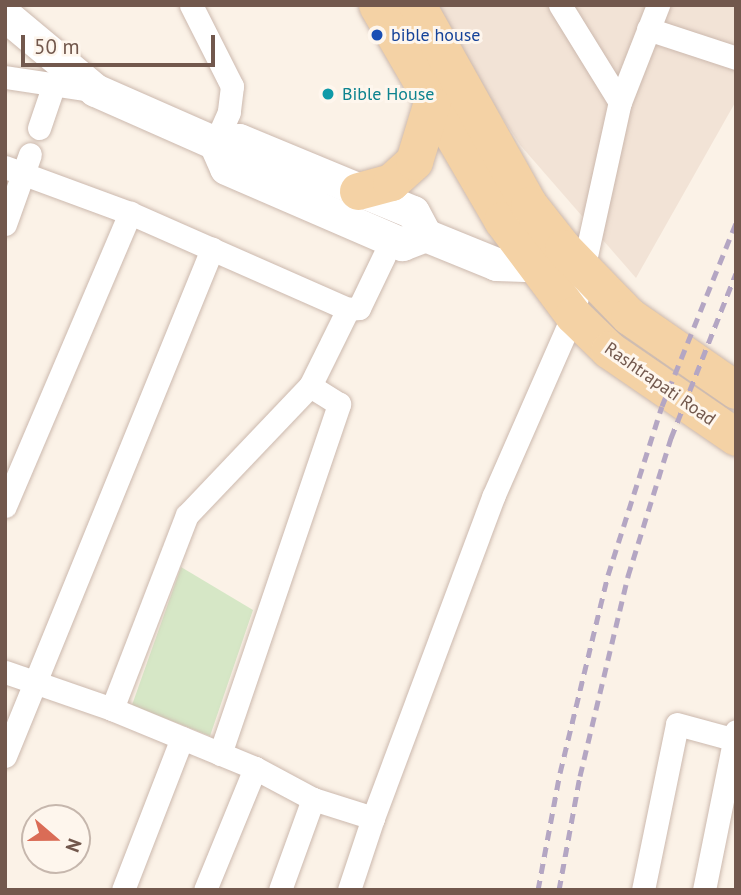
<!DOCTYPE html>
<html>
<head>
<meta charset="utf-8">
<style>
	body { margin:0 }
	#map { position:relative; width:741px; height:895px; overflow:hidden; background:#fbf2e7; font-family:"PT Sans",sans-serif }
	div>[style] { position:absolute }
	.residential>* { inset:0; background:#f2e3d6 }
	.green>* { inset:0; background:#d6e7c6 }
	.roads { filter:drop-shadow(0 0 2px #ccb9ae) drop-shadow(0 0 2px #ccb9ae) }
	.street>* { height:23px; margin:-11.5px; padding:0 11.5px; transform-origin:11.5px; border-radius:11.5px; background:#fff }
	.secondary>* { height:33px; margin:-16.5px; padding:0 16.5px; transform-origin:16.5px; border-radius:16.5px; background:#fff }
	.primary>* { height:37px; margin:-18.5px; padding:0 18.5px; transform-origin:18.5px; border-radius:18.5px; background:#f4d2a5 }
	.rail>* { height:5px; margin-top:-2.5px; transform-origin:0; background:repeating-linear-gradient(90deg,#b4a6c3 0 10px,transparent 0 17px) }
	.dots>* { width:19px; height:19px; translate:-50% -50%; box-sizing:border-box; border:4px solid #fef6ed; border-radius:50% }
	span { translate:-50% -50%; white-space:nowrap; text-align:center; line-height:1.15; -webkit-text-stroke:6px #fef6ed; paint-order:stroke }
	.transit-label { font-size:18px; color:#164399 }
	.left { translate:0 -50%; text-align:left }
	.culture-label { font-size:18px; color:#0d838f }
	.street-label { font-size:18px; color:#72584d }
	.frame { position:absolute; inset:0; border:7px solid #72584d; pointer-events:none }
	.north { position:absolute; left:21px; top:804px; width:70px; height:70px; box-sizing:border-box; background:#fef6ed; border:2px solid #c6b7ad; border-radius:50%; rotate:110deg; font-size:19px; font-weight:700; line-height:28px; text-align:center; color:#72584d }
	.north::after { content:''; display:block; margin:auto; width:24px; height:32px; background:#da6c56; clip-path:polygon(50% 0,100% 100%,50% 72%,0 100%) }
	.scale { position:absolute; left:21px; top:35px; width:194px; height:32px; box-sizing:border-box; border:4px solid #72584d; border-top:0; padding-left:9px; font-size:21px; line-height:24px; white-space:nowrap; color:#72584d; -webkit-text-stroke:5px #fef6ed; paint-order:stroke }
</style>
</head>
<body>
<div id="map">
	<div class="residential">
		<div style="clip-path:polygon(428px 5px,736px 5px,736px 101px,636px 278px,521px 146px)"></div>
	</div>
	<div class="green">
		<div style="clip-path:polygon(181px 567px,253px 610px,210px 736px,132px 705px)"></div>
	</div>
	<div class="roads">
		<div class="street">
			<div style="left:191px;top:5px;width:91px;rotate:63.2deg"></div>
			<div style="left:232px;top:86px;width:26px;rotate:97deg"></div>
			<div style="left:229px;top:112px;width:34px;rotate:114deg"></div>
			<div style="left:560px;top:5px;width:114px;rotate:58.3deg"></div>
			<div style="left:648px;top:29px;width:93px;rotate:18.2deg"></div>
			<div style="left:5px;top:77px;width:88px;rotate:8.5deg"></div>
			<div style="left:39px;top:128px;width:46px;rotate:-71.2deg"></div>
			<div style="left:5px;top:167px;width:133px;rotate:20.2deg"></div>
			<div style="left:130px;top:213px;width:238px;rotate:23.8deg"></div>
			<div style="left:348px;top:309px;width:11px;rotate:-5deg"></div>
			<div style="left:359px;top:308px;width:58px;rotate:-64.3deg"></div>
			<div style="left:5px;top:224px;width:74px;rotate:-70.3deg"></div>
			<div style="left:5px;top:506px;width:319px;rotate:-66.9deg"></div>
			<div style="left:5px;top:672px;width:113px;rotate:19.1deg"></div>
			<div style="left:112px;top:709px;width:155px;rotate:22.4deg"></div>
			<div style="left:255px;top:768px;width:66px;rotate:28.1deg"></div>
			<div style="left:313px;top:799px;width:63px;rotate:17.6deg"></div>
			<div style="left:373px;top:818px;width:343px;rotate:-69.5deg"></div>
			<div style="left:493px;top:497px;width:199px;rotate:-66.3deg"></div>
			<div style="left:573px;top:315px;width:218px;rotate:-77.6deg"></div>
			<div style="left:620px;top:102px;width:104px;rotate:-68.6deg"></div>
			<div style="left:112px;top:709px;width:208px;rotate:-68.9deg"></div>
			<div style="left:187px;top:515px;width:178px;rotate:-46.4deg"></div>
			<div style="left:310px;top:386px;width:86px;rotate:-63.7deg"></div>
			<div style="left:220px;top:754px;width:370px;rotate:-71.2deg"></div>
			<div style="left:339px;top:404px;width:34px;rotate:-148deg"></div>
			<div style="left:5px;top:756px;width:548px;rotate:-67.79deg"></div>
			<div style="left:123px;top:890px;width:163px;rotate:-68.8deg"></div>
			<div style="left:205px;top:890px;width:132px;rotate:-67.7deg"></div>
			<div style="left:280px;top:890px;width:97px;rotate:-70.1deg"></div>
			<div style="left:349px;top:890px;width:76px;rotate:-71.6deg"></div>
			<div style="left:643px;top:890px;width:169px;rotate:-78.4deg"></div>
			<div style="left:677px;top:724px;width:61px;rotate:15.2deg"></div>
			<div style="left:704px;top:890px;width:162px;rotate:-78.6deg"></div>
		</div>
		<div class="secondary">
			<div style="left:5px;top:15px;width:117px;rotate:39.8deg"></div>
			<div style="left:95px;top:90px;width:131px;rotate:23.8deg"></div>
			<div style="left:215px;top:143px;width:24px;rotate:-7deg"></div>
			<div style="left:239px;top:140px;width:188px;rotate:22.5deg"></div>
			<div style="left:413px;top:212px;width:26px;rotate:62deg"></div>
			<div style="left:425px;top:235px;width:77px;rotate:22.2deg"></div>
			<div style="left:496px;top:264px;width:36px;rotate:2deg"></div>
			<div style="left:532px;top:265px;width:24px;rotate:-28deg"></div>
			<div style="left:215px;top:143px;width:27px;rotate:66deg"></div>
			<div style="left:226px;top:168px;width:192px;rotate:23.4deg"></div>
			<div style="left:402px;top:244px;width:25px;rotate:-21deg"></div>
		</div>
		<div class="primary">
			<div style="left:377px;top:5px;width:249px;rotate:59.8deg"></div>
			<div style="left:502px;top:220px;width:119px;rotate:53.2deg"></div>
			<div style="left:573px;top:315px;width:50px;rotate:44.2deg"></div>
			<div style="left:609px;top:350px;width:154px;rotate:34.4deg"></div>
			<div style="left:417px;top:5px;width:229px;rotate:60.8deg"></div>
			<div style="left:529px;top:205px;width:55px;rotate:51.7deg"></div>
			<div style="left:563px;top:248px;width:95px;rotate:45.9deg"></div>
			<div style="left:629px;top:316px;width:130px;rotate:34.7deg"></div>
			<div style="left:358px;top:191px;width:34px;rotate:-15deg"></div>
			<div style="left:391px;top:182px;width:31px;rotate:-42deg"></div>
			<div style="left:414px;top:161px;width:59px;rotate:-73.1deg"></div>
		</div>
	</div>
	<div class="rail">
		<div style="left:538px;top:890px;width:119px;rotate:-79.4deg"></div>
		<div style="left:560px;top:773px;width:204px;rotate:-76.4deg"></div>
		<div style="left:608px;top:575px;width:177px;rotate:-72.3deg"></div>
		<div style="left:662px;top:406px;width:197px;rotate:-68deg"></div>
		<div style="left:559px;top:890px;width:116px;rotate:-79.6deg"></div>
		<div style="left:580px;top:776px;width:206px;rotate:-76.5deg"></div>
		<div style="left:628px;top:576px;width:145px;rotate:-72.7deg"></div>
		<div style="left:671px;top:438px;width:177px;rotate:-68.5deg"></div>
	</div>
	<div class="dots">
		<div style="left:377px;top:35px;background:#1a4fb4"></div>
		<div style="left:328px;top:94px;background:#0f9aa8"></div>
	</div>
	<div class="transit-label">
		<span class="left" style="left:391px;top:35px">bible house</span>
	</div>
	<div class="culture-label">
		<span class="left" style="left:342px;top:94px">Bible House</span>
	</div>
	<div class="street-label">
		<span style="left:660px;top:384px;rotate:35deg">Rashtrapati Road</span>
	</div>
	<div class="frame"></div>
	<div class="north">N</div>
	<div class="scale">50 m</div>
</div>
</body>
</html>
